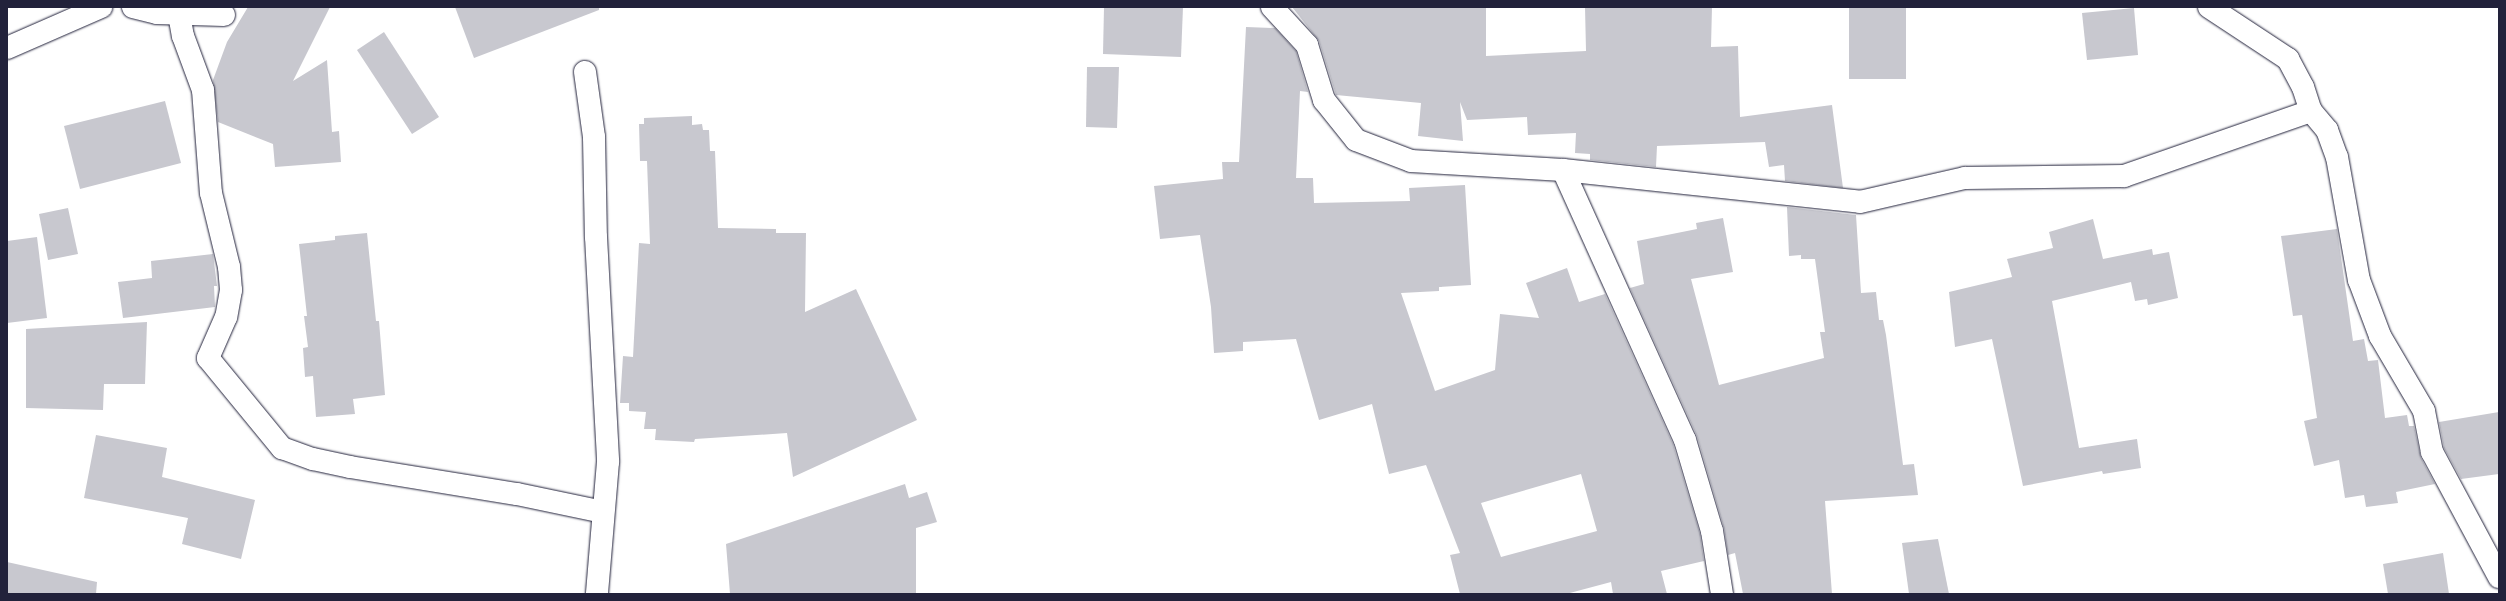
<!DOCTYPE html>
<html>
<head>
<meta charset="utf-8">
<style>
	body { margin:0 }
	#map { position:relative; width:2506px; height:601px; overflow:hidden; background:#fff; font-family:"Indie Flower",sans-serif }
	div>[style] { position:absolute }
	.building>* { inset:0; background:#c8c8cf }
	.roads { filter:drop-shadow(0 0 1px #22223b) drop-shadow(0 0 1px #22223b) }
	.minor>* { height:22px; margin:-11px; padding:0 11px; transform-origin:11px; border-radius:11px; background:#fff }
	span { translate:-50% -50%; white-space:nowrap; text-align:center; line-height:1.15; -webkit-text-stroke:3.5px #fff; paint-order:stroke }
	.frame { position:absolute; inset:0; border:8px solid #22223b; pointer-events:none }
</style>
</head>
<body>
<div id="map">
	<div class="building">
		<div style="clip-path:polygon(248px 7px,330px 7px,293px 81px,327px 60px,332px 132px,339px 131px,341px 162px,275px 167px,273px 144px,218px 122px,213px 80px,227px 42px)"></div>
		<div style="clip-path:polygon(455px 7px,599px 7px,599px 10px,474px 58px)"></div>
		<div style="clip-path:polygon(1104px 7px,1183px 7px,1181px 57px,1103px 54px)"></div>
		<div style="clip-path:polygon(1292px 7px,1486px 7px,1486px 56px,1586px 51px,1585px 7px,1712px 7px,1711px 47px,1738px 46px,1740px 117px,1832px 105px,1843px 188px,1785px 181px,1784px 165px,1769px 167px,1765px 142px,1657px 146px,1656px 167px,1590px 160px,1590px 154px,1575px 153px,1576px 133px,1528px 135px,1527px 117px,1467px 120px,1460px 102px,1463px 141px,1418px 136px,1421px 103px,1336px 95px,1319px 41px)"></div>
		<div style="clip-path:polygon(1849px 7px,1906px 7px,1906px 79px,1849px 79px)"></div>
		<div style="clip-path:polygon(2134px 8px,2138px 55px,2087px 60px,2082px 13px)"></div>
		<div style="clip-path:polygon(evenodd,1246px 27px,1275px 28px,1296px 51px,1308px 92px,1300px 91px,1296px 178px,1313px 178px,1314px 203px,1410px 201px,1409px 188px,1465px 185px,1471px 285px,1439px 287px,1439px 291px,1401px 293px,1435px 391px,1495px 370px,1500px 314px,1539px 318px,1526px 283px,1567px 268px,1579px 302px,1605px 294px,1673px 444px,1700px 534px,1704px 561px,1661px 571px,1667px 594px,1613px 594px,1611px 582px,1566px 594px,1460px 594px,1450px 555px,1460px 553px,1426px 465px,1389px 474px,1372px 404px,1319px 420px,1296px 339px,1243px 342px,1243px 351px,1214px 353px,1211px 307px,1200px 235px,1160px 239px,1154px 186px,1223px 179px,1222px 162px,1239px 162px,1246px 27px,1581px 474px,1597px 531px,1501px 557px,1481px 503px,1581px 474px)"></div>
		<div style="clip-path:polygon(384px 32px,439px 117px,412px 134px,357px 50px)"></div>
		<div style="clip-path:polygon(1087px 67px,1119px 67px,1117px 128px,1086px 127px)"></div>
		<div style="clip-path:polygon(165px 101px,181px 163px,80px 189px,64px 126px)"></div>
		<div style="clip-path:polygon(692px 116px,692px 125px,702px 124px,703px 130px,709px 130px,710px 151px,715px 151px,718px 228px,776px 229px,776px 233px,806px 233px,805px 312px,856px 289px,917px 420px,793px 477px,787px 433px,695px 439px,694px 442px,655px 440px,656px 429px,644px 429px,646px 412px,629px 411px,629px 403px,620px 403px,623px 356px,633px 357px,639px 243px,650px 244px,647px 161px,640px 161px,639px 124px,644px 124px,644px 118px)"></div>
		<div style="clip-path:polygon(1787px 207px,1856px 215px,1861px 293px,1876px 292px,1879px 320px,1883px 320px,1886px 335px,1903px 465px,1914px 464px,1918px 495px,1825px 501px,1832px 594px,1743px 594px,1735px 553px,1728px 555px,1724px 528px,1697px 436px,1630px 288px,1644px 284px,1637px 241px,1697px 229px,1696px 223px,1723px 218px,1733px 272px,1691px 279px,1719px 385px,1824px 358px,1820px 332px,1825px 332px,1815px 259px,1801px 259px,1801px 255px,1789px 256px)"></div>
		<div style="clip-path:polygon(68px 208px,78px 254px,48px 260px,39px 214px)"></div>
		<div style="clip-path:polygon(2093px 219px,2103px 259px,2152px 249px,2153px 255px,2169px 252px,2178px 298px,2148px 305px,2147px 299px,2135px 301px,2131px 282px,2052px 301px,2079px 448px,2137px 439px,2141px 468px,2103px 474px,2102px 471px,2023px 486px,1992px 339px,1955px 347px,1949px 292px,2012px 277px,2007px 259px,2053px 248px,2049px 232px)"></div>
		<div style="clip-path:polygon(2337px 229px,2353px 341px,2364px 339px,2368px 361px,2378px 360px,2385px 418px,2407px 415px,2409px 426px,2414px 426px,2421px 458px,2435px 484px,2396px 492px,2398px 503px,2366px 507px,2364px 495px,2345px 498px,2339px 460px,2314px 466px,2304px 421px,2317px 418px,2302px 315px,2293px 316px,2281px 236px)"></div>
		<div style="clip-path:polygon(367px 233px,376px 321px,379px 321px,385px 395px,353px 399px,355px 414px,316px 417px,313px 376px,305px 377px,303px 348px,308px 347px,304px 316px,307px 316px,299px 244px,335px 240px,335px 236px)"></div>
		<div style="clip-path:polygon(37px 237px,47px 318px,7px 323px,7px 241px)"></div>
		<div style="clip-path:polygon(213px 254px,217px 286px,214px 286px,215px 307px,123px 318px,118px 282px,152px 278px,151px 261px)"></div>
		<div style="clip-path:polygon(147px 322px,145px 384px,104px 384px,103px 410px,26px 408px,26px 329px)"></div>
		<div style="clip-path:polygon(2499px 412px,2499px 474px,2461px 479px,2444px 448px,2439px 422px)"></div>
		<div style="clip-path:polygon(96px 435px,167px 448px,162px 477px,255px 500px,241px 559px,182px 544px,188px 518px,84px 498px)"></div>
		<div style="clip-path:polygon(905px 484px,909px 498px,927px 492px,937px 522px,916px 528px,916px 593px,730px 594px,726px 544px)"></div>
		<div style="clip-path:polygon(1938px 539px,1949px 594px,1909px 594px,1902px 543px)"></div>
		<div style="clip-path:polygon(2443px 553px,2449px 594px,2388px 594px,2383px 564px)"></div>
		<div style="clip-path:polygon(7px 562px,97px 582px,96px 594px,7px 594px)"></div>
	</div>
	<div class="roads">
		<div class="minor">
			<div style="left:133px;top:7px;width:25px;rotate:14deg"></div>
			<div style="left:157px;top:13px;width:67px;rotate:1.7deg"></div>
			<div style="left:1272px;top:7px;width:52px;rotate:47.4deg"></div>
			<div style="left:1307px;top:45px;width:58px;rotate:72.8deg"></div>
			<div style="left:1324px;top:100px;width:51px;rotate:51.3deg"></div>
			<div style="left:1356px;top:140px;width:59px;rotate:20.9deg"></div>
			<div style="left:1411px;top:161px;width:152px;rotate:3.4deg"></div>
			<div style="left:1563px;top:170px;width:299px;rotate:6.1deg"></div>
			<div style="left:1860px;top:202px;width:108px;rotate:-12.9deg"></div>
			<div style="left:1965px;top:178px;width:159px;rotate:-0.7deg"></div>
			<div style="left:2124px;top:176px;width:198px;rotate:-19.2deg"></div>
			<div style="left:2209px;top:7px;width:95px;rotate:33.4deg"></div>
			<div style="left:2288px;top:59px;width:32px;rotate:62deg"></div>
			<div style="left:2303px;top:87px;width:25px;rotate:72deg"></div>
			<div style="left:2311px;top:111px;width:25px;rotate:50deg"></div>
			<div style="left:2327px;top:130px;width:29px;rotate:70deg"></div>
			<div style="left:2337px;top:157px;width:125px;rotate:79.9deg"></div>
			<div style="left:2359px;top:280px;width:60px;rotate:69.4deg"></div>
			<div style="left:2380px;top:336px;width:87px;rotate:59.6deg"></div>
			<div style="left:2424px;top:411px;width:42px;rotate:79deg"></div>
			<div style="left:2432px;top:452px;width:142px;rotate:61.8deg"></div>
			<div style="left:179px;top:14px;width:22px;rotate:80deg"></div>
			<div style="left:183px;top:36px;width:58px;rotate:69.7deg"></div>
			<div style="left:203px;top:90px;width:103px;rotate:85.6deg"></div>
			<div style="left:211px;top:193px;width:76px;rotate:76.3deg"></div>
			<div style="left:229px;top:267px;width:23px;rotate:85deg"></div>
			<div style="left:231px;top:290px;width:27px;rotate:100deg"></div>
			<div style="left:226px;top:317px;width:45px;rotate:113.7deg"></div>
			<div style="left:208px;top:358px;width:117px;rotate:50.6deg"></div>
			<div style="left:282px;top:448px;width:33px;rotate:20deg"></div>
			<div style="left:313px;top:459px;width:38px;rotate:12deg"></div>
			<div style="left:350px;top:467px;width:169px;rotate:9.2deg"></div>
			<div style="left:517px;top:494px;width:88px;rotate:11.8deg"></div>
			<div style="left:7px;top:48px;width:103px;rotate:-23.6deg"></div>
			<div style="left:585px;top:72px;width:66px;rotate:82.1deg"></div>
			<div style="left:594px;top:137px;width:100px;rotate:88.9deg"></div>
			<div style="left:596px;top:237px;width:225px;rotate:86.9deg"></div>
			<div style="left:608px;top:462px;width:132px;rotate:94.8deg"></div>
			<div style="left:1563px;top:170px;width:296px;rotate:65.7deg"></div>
			<div style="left:1685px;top:440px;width:95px;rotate:73.5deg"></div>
			<div style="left:1712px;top:531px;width:64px;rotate:81deg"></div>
		</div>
	</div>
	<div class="frame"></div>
</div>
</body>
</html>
